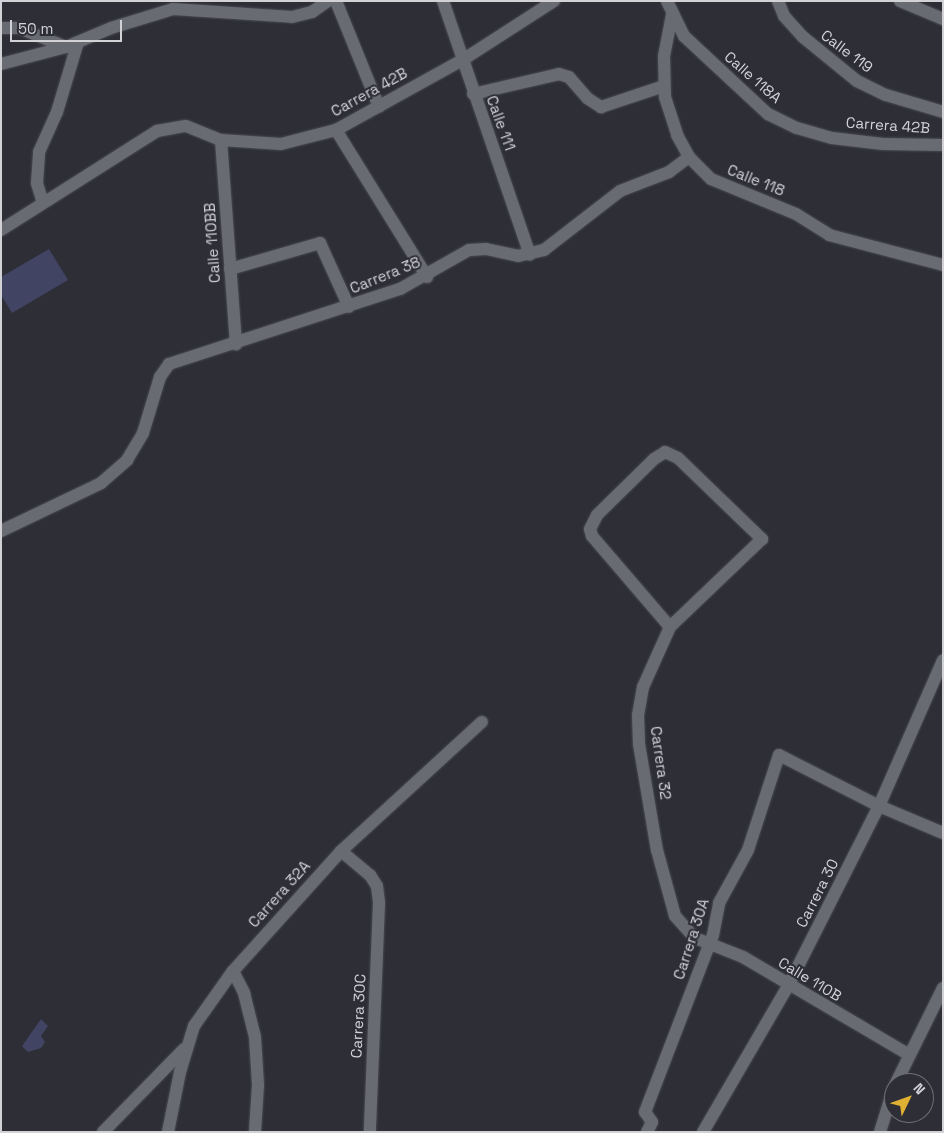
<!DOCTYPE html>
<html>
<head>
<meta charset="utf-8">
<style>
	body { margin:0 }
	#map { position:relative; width:944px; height:1133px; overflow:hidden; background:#2d2e36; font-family:"Space Grotesk",sans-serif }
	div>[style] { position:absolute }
	.green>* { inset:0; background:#414462 }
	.roads { filter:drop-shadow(0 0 1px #4a4a51) drop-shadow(0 0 1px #4a4a51) }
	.minor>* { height:12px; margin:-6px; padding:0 6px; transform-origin:6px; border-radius:6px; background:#696b73 }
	span { translate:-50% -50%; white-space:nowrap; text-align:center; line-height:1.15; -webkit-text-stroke:4px #2d2e36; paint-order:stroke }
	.street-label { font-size:15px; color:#d1d1d6 }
	.frame { position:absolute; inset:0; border:2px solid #d1d1d6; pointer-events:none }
	.north { position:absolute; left:884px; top:1073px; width:50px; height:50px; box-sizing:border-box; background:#2d2e36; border:1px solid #6f6f76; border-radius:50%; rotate:48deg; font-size:14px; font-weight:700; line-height:20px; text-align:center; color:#d1d1d6 }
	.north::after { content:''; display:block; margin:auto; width:18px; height:22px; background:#deb133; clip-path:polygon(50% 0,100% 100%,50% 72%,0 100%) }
	.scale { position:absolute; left:10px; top:20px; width:112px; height:22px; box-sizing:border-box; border:2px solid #d1d1d6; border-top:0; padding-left:6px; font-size:15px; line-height:18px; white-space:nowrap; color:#d1d1d6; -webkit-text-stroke:4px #2d2e36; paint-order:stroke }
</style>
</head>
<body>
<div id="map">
	<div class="green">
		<div style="clip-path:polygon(49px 249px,68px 280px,12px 313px,1px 295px,1px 277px)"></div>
		<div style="clip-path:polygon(41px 1019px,48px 1026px,41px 1036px,45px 1042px,41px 1048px,28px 1052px,22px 1046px)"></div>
	</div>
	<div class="roads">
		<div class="minor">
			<div style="left:336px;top:1px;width:114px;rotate:67.9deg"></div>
			<div style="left:443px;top:1px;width:268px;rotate:71.1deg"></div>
			<div style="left:667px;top:1px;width:39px;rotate:64deg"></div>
			<div style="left:684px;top:36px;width:115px;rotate:42.9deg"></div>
			<div style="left:768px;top:114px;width:32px;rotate:26deg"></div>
			<div style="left:797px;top:128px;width:36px;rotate:16deg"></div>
			<div style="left:832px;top:138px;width:51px;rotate:6.7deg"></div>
			<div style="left:883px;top:144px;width:60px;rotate:1deg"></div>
			<div style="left:778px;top:1px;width:16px;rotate:68deg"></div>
			<div style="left:784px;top:16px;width:28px;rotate:48deg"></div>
			<div style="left:803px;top:37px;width:70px;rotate:39.2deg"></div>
			<div style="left:857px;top:81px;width:32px;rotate:26deg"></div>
			<div style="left:886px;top:95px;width:59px;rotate:16.6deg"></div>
			<div style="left:900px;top:1px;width:47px;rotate:22.7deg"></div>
			<div style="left:672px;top:15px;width:42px;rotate:101deg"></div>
			<div style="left:664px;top:56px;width:41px;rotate:88.6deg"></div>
			<div style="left:665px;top:97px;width:40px;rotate:72deg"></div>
			<div style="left:677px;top:135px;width:25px;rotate:61deg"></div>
			<div style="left:689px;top:157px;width:31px;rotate:45deg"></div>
			<div style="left:711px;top:179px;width:92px;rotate:22.4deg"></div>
			<div style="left:796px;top:214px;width:39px;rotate:32deg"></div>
			<div style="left:829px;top:235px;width:118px;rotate:14.7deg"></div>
			<div style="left:1px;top:28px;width:18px"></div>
			<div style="left:19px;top:28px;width:51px;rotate:22deg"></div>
			<div style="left:1px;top:64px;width:67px;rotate:-14.7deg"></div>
			<div style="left:66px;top:47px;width:49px;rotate:-22.9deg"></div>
			<div style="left:111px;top:28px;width:65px;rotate:-17deg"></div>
			<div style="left:173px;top:9px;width:119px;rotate:3.8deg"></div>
			<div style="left:292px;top:17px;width:21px;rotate:-14deg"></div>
			<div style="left:312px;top:12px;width:19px;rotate:-35deg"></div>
			<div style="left:473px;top:94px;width:88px;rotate:-13.1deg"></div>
			<div style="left:559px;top:74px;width:10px;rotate:17deg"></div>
			<div style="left:569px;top:77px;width:28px;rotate:49deg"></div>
			<div style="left:587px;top:98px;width:17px;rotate:33deg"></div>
			<div style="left:601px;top:107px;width:66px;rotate:-18.4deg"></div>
			<div style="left:336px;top:130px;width:173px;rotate:58.2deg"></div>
			<div style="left:221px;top:140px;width:205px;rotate:85.8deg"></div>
			<div style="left:43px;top:203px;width:21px;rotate:-107deg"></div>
			<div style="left:37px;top:183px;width:31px;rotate:-86deg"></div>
			<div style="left:39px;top:152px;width:44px;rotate:-65.8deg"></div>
			<div style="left:57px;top:112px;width:73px;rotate:-73.3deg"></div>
			<div style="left:1px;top:230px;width:185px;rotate:-32.4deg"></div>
			<div style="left:157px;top:131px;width:29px;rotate:-10deg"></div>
			<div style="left:186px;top:126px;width:38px;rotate:22deg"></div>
			<div style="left:221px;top:140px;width:60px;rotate:3.8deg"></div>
			<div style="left:281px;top:144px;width:57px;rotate:-14.3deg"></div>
			<div style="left:336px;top:130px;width:146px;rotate:-29deg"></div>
			<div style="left:464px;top:59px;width:107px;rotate:-32.8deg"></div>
			<div style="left:230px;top:269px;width:94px;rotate:-16.1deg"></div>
			<div style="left:320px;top:243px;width:70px;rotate:65.6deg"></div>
			<div style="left:1px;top:531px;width:111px;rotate:-25.6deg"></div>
			<div style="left:101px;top:483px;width:35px;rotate:-41deg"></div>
			<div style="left:127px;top:460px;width:31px;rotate:-59deg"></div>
			<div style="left:143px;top:433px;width:59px;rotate:-73.1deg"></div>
			<div style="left:160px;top:377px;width:16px;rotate:-55deg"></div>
			<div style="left:169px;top:364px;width:243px;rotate:-18deg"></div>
			<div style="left:400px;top:289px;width:79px;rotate:-29.5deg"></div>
			<div style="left:469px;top:250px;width:17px;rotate:-3deg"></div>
			<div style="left:486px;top:249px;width:33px;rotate:12deg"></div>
			<div style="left:518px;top:256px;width:27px;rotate:-13deg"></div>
			<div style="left:544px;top:250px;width:96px;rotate:-37.8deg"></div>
			<div style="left:620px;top:191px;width:53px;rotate:-21.2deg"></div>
			<div style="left:669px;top:172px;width:25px;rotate:-37deg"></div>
			<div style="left:670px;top:627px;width:120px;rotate:-130.6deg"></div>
			<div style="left:592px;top:536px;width:7px;rotate:-106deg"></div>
			<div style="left:590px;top:529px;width:16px;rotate:-63deg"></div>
			<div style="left:597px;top:515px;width:80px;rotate:-44.5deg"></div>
			<div style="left:654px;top:459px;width:13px;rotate:-32deg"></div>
			<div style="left:665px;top:452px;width:14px;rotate:25deg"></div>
			<div style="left:678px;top:458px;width:117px;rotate:44deg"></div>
			<div style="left:762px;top:539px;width:127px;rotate:136.3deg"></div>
			<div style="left:670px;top:627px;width:66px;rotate:114.2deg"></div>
			<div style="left:643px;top:687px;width:28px;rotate:100deg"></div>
			<div style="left:638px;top:715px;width:29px;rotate:88deg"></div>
			<div style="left:639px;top:744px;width:108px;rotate:80.4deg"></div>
			<div style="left:657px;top:850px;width:68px;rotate:74.7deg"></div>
			<div style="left:675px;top:916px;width:30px;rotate:48deg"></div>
			<div style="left:695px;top:938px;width:52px;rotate:21.6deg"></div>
			<div style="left:743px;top:957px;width:191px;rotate:30.5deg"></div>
			<div style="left:341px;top:851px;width:38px;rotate:40deg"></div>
			<div style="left:370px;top:875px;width:13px;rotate:58deg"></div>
			<div style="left:377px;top:886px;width:17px;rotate:83deg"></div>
			<div style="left:379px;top:903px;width:229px;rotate:92.3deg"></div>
			<div style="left:233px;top:971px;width:25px;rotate:63deg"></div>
			<div style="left:244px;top:993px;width:45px;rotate:76deg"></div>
			<div style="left:255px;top:1037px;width:48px;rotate:86.4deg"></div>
			<div style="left:258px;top:1085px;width:47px;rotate:93.7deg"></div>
			<div style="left:896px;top:1083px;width:106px;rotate:-63.7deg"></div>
			<div style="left:103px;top:1132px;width:116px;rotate:-45.7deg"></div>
			<div style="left:168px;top:1132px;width:61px;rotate:-78.7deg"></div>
			<div style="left:180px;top:1072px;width:48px;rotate:-73.1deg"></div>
			<div style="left:194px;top:1026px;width:67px;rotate:-54.7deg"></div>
			<div style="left:233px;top:971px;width:161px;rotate:-48deg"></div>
			<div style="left:341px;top:851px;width:191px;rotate:-42.5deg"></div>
			<div style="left:647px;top:1132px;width:11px;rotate:-63deg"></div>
			<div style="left:652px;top:1122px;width:12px;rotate:-125deg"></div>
			<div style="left:645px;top:1112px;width:190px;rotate:-69deg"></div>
			<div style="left:713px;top:935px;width:33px;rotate:-79deg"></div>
			<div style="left:719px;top:903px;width:60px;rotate:-61.3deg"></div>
			<div style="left:748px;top:850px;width:100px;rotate:-71.9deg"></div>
			<div style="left:779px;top:755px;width:112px;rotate:27deg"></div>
			<div style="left:879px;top:806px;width:69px;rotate:22.9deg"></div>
			<div style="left:703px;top:1132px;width:169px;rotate:-59.8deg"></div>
			<div style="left:788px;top:986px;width:202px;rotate:-63.2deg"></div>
			<div style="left:879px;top:806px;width:159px;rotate:-66.3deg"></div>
			<div style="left:880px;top:1132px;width:47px;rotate:-72.7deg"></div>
		</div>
	</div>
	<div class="street-label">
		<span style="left:847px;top:51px;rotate:37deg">Calle 119</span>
		<span style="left:753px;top:77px;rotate:41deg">Calle 118A</span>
		<span style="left:369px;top:92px;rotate:-29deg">Carrera 42B</span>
		<span style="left:501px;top:123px;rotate:70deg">Calle 111</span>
		<span style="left:888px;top:125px;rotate:4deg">Carrera 42B</span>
		<span style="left:756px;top:180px;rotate:22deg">Calle 118</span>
		<span style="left:212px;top:243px;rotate:-94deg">Calle 110BB</span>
		<span style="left:385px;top:275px;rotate:-22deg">Carrera 38</span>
		<span style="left:661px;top:763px;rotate:82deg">Carrera 32</span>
		<span style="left:817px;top:893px;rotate:-63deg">Carrera 30</span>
		<span style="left:279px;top:894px;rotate:-48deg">Carrera 32A</span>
		<span style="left:691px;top:939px;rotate:-72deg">Carrera 30A</span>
		<span style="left:810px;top:979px;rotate:31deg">Calle 110B</span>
		<span style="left:358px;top:1016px;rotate:-87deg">Carrera 30C</span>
	</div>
	<div class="frame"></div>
	<div class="north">N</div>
	<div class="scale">50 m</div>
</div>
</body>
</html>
